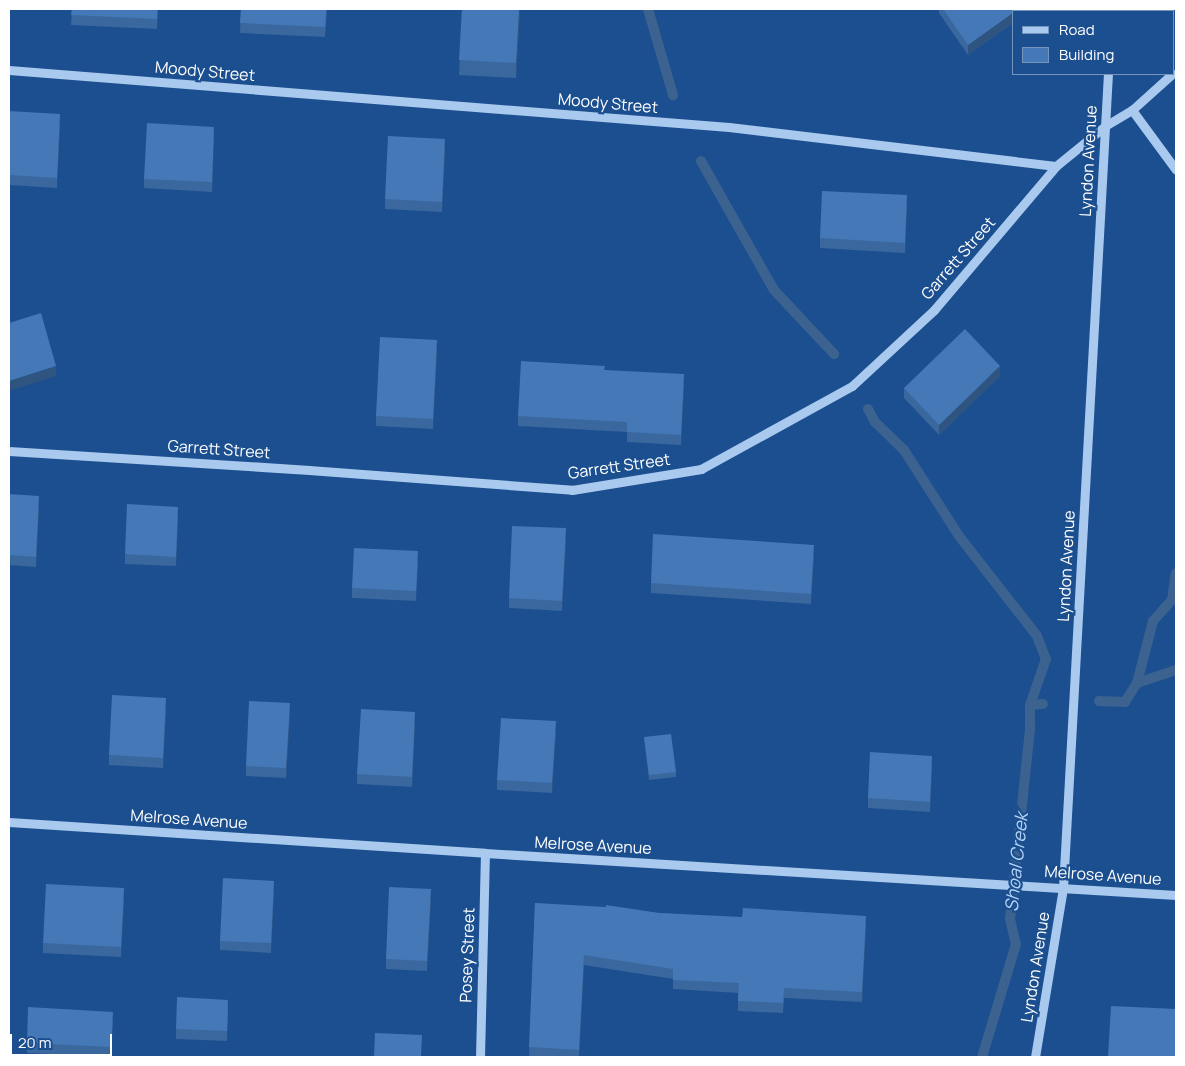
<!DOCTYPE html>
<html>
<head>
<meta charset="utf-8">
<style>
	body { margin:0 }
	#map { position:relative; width:1185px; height:1066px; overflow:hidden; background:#1b4f8f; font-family:Manrope,sans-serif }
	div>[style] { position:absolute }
	.stream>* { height:10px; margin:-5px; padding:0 5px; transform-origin:5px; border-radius:5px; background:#3c6290 }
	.minor>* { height:9px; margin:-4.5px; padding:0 4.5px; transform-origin:4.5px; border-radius:4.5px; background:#a9c9ee }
	.wall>* { inset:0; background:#3a679d }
	.shaded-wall>* { inset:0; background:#305480 }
	.building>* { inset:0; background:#4478b7 }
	span { translate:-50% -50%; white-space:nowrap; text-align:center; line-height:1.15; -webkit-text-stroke:4.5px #1b4f8f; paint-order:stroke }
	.street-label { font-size:16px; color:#fff }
	.water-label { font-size:18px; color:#b5d3f5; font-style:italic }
	.frame { position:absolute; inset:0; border:10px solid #fff; pointer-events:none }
	.legend { position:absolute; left:1012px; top:10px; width:162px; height:65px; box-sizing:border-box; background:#1b4f8f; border:1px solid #7695bc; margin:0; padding:6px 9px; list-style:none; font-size:15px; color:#fff }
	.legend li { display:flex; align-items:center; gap:10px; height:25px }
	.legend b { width:25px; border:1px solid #7695bc }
	.scale { position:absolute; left:10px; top:1034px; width:102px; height:22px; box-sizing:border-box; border:2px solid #fff; border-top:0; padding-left:6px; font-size:15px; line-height:18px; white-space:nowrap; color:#fff; -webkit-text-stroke:4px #1b4f8f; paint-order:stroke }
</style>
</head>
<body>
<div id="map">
	<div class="stream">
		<div style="left:648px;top:9px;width:90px;rotate:73.8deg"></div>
		<div style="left:701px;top:161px;width:148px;rotate:60.5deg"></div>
		<div style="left:774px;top:290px;width:88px;rotate:46.8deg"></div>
		<div style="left:868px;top:409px;width:15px;rotate:62deg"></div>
		<div style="left:875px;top:422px;width:40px;rotate:44deg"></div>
		<div style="left:904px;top:450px;width:102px;rotate:57.4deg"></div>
		<div style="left:959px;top:536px;width:127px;rotate:52deg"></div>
		<div style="left:1037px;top:636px;width:25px;rotate:69deg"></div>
		<div style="left:1046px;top:659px;width:49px;rotate:109.2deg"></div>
		<div style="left:1030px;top:705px;width:24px;rotate:90deg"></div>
		<div style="left:1030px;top:729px;width:191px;rotate:96deg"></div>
		<div style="left:1010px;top:919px;width:26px;rotate:77deg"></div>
		<div style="left:1016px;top:944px;width:118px;rotate:106.7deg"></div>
		<div style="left:1137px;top:683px;width:64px;rotate:-75.5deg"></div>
		<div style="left:1153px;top:621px;width:28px;rotate:-48deg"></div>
		<div style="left:1172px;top:600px;width:27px;rotate:-82deg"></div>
		<div style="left:1099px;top:701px;width:26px;rotate:2deg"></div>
		<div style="left:1125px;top:702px;width:22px;rotate:-58deg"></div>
		<div style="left:1137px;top:683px;width:41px;rotate:-18.4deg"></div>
		<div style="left:1030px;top:705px;width:13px;rotate:-4deg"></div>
	</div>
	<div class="minor">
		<div style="left:1111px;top:11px;width:2px;rotate:-63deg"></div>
		<div style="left:9px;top:70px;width:722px;rotate:4.53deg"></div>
		<div style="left:729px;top:127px;width:329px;rotate:6.8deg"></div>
		<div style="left:1056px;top:166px;width:63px;rotate:-39.2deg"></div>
		<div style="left:1105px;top:126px;width:31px;rotate:-31deg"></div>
		<div style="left:1132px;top:110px;width:54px;rotate:-42deg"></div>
		<div style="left:1132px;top:110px;width:74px;rotate:53.7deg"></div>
		<div style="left:9px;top:451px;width:301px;rotate:3.6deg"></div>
		<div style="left:309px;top:470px;width:264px;rotate:4.3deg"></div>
		<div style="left:572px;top:490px;width:131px;rotate:-9.2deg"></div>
		<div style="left:701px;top:469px;width:172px;rotate:-28.8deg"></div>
		<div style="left:852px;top:386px;width:112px;rotate:-42.8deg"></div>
		<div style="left:934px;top:310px;width:189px;rotate:-49.7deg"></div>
		<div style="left:9px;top:822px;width:477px;rotate:3.7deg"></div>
		<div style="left:485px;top:853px;width:692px;rotate:3.48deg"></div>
		<div style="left:480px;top:1057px;width:204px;rotate:-88.6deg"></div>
		<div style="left:1035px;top:1057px;width:171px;rotate:-80.6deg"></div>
		<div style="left:1063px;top:888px;width:815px;rotate:-86.84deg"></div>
	</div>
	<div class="wall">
		<div style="clip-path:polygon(72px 9px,158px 9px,157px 29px,71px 25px)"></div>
		<div style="clip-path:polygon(241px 9px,327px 9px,325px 37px,240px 33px)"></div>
		<div style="clip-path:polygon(462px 9px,520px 9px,516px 78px,459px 75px)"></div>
		<div style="clip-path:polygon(939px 9px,1016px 9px,1017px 11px,1014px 11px,1014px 22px,968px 55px,939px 13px)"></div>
		<div style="clip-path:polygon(9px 111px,60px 124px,57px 188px,9px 185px)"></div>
		<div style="clip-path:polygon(214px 137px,212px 192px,144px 188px,144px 179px)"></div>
		<div style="clip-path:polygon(445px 149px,442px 212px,385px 209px,385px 199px)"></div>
		<div style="clip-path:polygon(907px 205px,905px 253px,820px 248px,820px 238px)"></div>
		<div style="clip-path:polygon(437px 350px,433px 429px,376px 426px,376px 416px)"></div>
		<div style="clip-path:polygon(605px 370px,684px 384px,681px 445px,627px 442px,627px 432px,518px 426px,518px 416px)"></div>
		<div style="clip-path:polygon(1000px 376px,939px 435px,904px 398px,904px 388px)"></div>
		<div style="clip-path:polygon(9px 494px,39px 506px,36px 567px,9px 565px)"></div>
		<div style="clip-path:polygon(178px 517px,176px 566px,125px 564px,125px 554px)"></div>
		<div style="clip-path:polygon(566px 538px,562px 611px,509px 608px,509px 598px)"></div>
		<div style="clip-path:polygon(814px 555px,811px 604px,651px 593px,651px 583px)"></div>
		<div style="clip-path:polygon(418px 561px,416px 601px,352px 598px,352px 588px)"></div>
		<div style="clip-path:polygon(166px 708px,163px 768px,109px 765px,109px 755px)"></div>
		<div style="clip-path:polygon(290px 713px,286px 778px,246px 776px,246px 766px)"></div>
		<div style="clip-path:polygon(415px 722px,412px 787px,357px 784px,357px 774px)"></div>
		<div style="clip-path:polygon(556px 731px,552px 793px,497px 790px,497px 780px)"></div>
		<div style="clip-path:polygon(644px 737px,676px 772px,676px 777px,649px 780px)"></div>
		<div style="clip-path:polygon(932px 766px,930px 812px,868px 808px,868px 798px)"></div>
		<div style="clip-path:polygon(274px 890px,271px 953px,220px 950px,220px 941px)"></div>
		<div style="clip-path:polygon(124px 898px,121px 957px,43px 953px,43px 943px)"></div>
		<div style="clip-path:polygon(431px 899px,427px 971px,386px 969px,386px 959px)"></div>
		<div style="clip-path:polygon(535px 903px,659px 913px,866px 926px,862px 1002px,784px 998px,783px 1013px,738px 1011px,738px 993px,673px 989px,673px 979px,584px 965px,579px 1057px,529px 1057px)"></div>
		<div style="clip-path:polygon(228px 1009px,227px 1041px,176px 1039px,176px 1029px)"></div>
		<div style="clip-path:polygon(113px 1021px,111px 1057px,27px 1053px,27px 1043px)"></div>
	</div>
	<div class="shaded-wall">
		<div style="clip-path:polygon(519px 9px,520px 9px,516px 78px,516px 63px)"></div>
		<div style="clip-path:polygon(1014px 12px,1014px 22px,968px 55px,968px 45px)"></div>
		<div style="clip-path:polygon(60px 114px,60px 124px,57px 188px,57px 178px)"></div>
		<div style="clip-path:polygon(214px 127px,214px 137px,212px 192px,212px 182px)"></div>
		<div style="clip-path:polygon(445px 139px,445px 149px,442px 212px,442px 202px)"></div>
		<div style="clip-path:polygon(907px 195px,907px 205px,905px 253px,905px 243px)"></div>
		<div style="clip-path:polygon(437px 340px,437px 350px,433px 429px,433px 419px)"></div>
		<div style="clip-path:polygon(56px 366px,56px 376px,9px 391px,9px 381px)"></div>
		<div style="clip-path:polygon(1000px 366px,1000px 376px,939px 435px,939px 425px)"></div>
		<div style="clip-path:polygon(684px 374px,684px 384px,681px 445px,681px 435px)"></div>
		<div style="clip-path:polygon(39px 496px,39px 506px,36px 567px,36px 557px)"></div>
		<div style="clip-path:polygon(178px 507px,178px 517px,176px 566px,176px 557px)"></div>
		<div style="clip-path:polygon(566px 528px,566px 538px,562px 611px,562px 601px)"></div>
		<div style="clip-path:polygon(814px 545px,814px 555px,811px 604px,811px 594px)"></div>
		<div style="clip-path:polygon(166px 698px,166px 708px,163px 768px,163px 758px)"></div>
		<div style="clip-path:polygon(290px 703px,290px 713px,286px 778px,286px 768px)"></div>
		<div style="clip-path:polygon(415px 712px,415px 722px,412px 787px,412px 777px)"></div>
		<div style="clip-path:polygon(556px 721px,556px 731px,552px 793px,552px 783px)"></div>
		<div style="clip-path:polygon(932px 756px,932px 766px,930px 812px,930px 802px)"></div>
		<div style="clip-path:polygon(274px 881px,274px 890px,271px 953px,271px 943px)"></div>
		<div style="clip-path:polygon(124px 888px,124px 898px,121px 957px,121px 947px)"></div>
		<div style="clip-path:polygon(431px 889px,431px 899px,427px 971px,427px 961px)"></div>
		<div style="clip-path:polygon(866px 916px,866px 926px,862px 1002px,862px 992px)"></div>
		<div style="clip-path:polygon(584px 955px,584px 965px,579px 1057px,579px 1050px)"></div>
	</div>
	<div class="building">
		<div style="clip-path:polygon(72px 9px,157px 9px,157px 19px,71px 15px)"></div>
		<div style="clip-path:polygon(241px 9px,326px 9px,325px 27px,240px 23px)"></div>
		<div style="clip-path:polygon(462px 9px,519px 9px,516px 63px,459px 60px)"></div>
		<div style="clip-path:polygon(943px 9px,1016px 9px,1017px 10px,968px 45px)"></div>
		<div style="clip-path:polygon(9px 111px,60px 114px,57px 178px,9px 175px)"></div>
		<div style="clip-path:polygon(147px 123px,214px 127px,212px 182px,144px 179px)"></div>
		<div style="clip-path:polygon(388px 136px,445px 139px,442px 202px,385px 199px)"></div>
		<div style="clip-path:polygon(822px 191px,907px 195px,905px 243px,820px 238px)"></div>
		<div style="clip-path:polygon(41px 313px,56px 366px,9px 381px,9px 323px)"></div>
		<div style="clip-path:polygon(965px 329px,1000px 366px,939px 425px,904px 388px)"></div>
		<div style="clip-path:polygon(380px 337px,437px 340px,433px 419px,376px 416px)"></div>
		<div style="clip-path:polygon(521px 361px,605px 366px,604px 370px,684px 374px,681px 435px,627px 432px,627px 422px,518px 416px)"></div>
		<div style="clip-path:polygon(9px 494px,39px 496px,36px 557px,9px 555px)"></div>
		<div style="clip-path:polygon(127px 504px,178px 507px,176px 557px,125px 554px)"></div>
		<div style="clip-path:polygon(512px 526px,566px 528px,562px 601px,509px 598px)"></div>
		<div style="clip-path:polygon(653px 534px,814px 545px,811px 594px,651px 583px)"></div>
		<div style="clip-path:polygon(354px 548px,418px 551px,416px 591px,352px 588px)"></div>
		<div style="clip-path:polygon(112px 695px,166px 698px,163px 758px,109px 755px)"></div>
		<div style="clip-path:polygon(249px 701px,290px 703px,286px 768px,246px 766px)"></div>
		<div style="clip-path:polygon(361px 709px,415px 712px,412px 777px,357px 774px)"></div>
		<div style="clip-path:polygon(501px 718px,556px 721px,552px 783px,497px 780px)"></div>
		<div style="clip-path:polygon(671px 734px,676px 772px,649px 775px,644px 737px)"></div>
		<div style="clip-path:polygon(870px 752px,932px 756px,930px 802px,868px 798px)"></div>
		<div style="clip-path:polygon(223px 878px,274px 881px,271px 943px,220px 941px)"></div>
		<div style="clip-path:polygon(46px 884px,124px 888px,121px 947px,43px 943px)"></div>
		<div style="clip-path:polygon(389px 887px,431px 889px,427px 961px,386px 959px)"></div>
		<div style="clip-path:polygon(535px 903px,606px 907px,606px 905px,659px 913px,742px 917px,743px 908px,866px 916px,862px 992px,784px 988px,783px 1003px,738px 1001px,739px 983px,673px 980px,673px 969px,584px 955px,579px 1050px,529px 1047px)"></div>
		<div style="clip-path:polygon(177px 997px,228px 1000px,227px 1031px,176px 1029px)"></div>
		<div style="clip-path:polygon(1111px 1006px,1176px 1009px,1176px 1057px,1108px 1057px)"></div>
		<div style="clip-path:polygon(28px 1007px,113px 1012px,111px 1047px,27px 1043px)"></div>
		<div style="clip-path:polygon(375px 1033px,422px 1035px,421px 1057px,374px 1057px)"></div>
	</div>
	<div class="street-label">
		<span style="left:205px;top:71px;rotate:5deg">Moody Street</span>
		<span style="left:608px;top:103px;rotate:5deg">Moody Street</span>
		<span style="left:1088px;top:161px;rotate:-87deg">Lyndon Avenue</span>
		<span style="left:958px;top:258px;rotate:-49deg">Garrett Street</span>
		<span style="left:219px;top:449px;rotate:4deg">Garrett Street</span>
		<span style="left:619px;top:466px;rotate:-8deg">Garrett Street</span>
		<span style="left:1066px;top:566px;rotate:-87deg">Lyndon Avenue</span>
		<span style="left:189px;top:819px;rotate:4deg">Melrose Avenue</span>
		<span style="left:593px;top:845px;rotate:3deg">Melrose Avenue</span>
		<span style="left:1103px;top:875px;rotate:4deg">Melrose Avenue</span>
		<span style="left:467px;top:955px;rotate:-88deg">Posey Street</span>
		<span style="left:1035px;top:967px;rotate:-81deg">Lyndon Avenue</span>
	</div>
	<div class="water-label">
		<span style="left:1016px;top:862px;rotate:-84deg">Shoal Creek</span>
	</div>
	<div class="frame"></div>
	<ul class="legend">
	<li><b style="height:6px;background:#a9c9ee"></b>Road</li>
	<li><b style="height:14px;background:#4478b7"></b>Building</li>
	</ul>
	<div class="scale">20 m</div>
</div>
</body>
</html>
